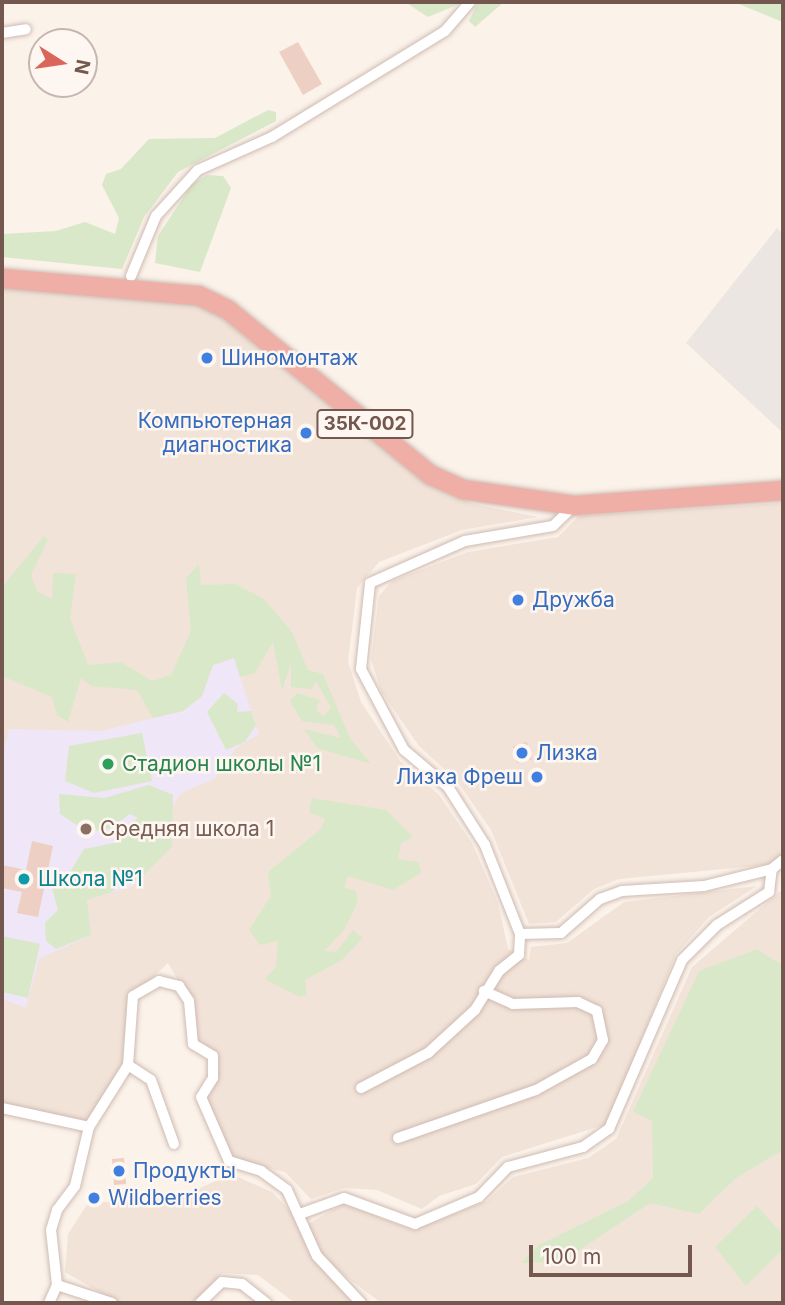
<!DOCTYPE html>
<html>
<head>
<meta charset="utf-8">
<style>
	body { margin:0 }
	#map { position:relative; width:785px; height:1305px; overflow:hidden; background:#fbf2e9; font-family:Inter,sans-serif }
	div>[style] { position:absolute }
	.residential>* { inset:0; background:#f2e3d8 }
	.industrial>* { inset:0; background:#ece6e2 }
	.education>* { inset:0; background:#efe6f7 }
	.green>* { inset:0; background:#d9e8c9 }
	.building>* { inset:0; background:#eecfc3 }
	.roads { filter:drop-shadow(0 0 2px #cebbb3) drop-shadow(0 0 2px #cebbb3) }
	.street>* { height:10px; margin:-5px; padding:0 5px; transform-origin:5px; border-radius:5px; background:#fff }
	.highway>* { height:19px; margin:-9.5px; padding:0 9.5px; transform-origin:9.5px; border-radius:9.5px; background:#f0afa6 }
	.dots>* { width:19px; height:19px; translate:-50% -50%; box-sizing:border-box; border:4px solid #fef6f0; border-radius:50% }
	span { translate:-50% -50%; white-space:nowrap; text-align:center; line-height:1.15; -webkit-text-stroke:5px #fef6f0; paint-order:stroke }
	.shield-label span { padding:2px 5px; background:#fef6f0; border:2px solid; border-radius:5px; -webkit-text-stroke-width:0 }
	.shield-label { font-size:19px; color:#74574f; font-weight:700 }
	.shop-label { font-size:21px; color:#366cbe }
	.left { translate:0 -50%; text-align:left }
	.right { translate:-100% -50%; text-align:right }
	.leisure-label { font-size:21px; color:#27864d }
	.education-label { font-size:21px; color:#785e54 }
	.culture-label { font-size:21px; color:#0d838f }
	.frame { position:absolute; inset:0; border:4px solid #74574f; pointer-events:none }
	.north { position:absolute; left:28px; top:28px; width:70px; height:70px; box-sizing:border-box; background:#fef6f0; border:2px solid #c7b6b0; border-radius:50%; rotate:102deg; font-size:19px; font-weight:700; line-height:28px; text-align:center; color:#74574f }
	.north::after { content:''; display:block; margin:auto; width:24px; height:32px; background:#da6559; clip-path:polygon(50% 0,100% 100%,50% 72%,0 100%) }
	.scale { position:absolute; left:529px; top:1245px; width:163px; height:32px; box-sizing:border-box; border:4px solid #74574f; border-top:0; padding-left:9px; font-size:21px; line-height:24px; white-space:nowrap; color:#74574f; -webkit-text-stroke:5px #fef6f0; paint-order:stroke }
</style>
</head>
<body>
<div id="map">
	<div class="residential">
		<div style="clip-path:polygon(2px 285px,204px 304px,416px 475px,470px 503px,538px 517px,462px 530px,379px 562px,357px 588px,348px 662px,361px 702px,400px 761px,439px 795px,472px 843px,498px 903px,508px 949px,529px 960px,531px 947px,567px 943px,624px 902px,757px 886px,709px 917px,676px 954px,607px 1124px,502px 1157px,476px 1184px,439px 1196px,422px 1209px,377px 1190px,344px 1188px,311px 1199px,285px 1172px,231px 1160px,205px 1099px,215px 1058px,195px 1039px,194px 1007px,168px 963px,128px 1001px,125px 1067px,88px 1125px,2px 1106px)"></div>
		<div style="clip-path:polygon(783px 503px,783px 854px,767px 865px,619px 879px,594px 889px,556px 922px,529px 924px,491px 830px,457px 781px,419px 746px,381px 691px,371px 659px,379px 596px,392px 581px,468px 552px,558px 537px,579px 516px)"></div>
		<div style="clip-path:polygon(783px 889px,783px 1303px,381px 1303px,322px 1258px,308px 1224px,343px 1204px,413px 1230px,487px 1201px,513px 1177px,588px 1158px,616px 1139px,692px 967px)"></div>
		<div style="clip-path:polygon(231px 1174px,272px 1192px,297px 1218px,314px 1261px,357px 1303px,295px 1303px,258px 1275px,223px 1273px,192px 1303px,118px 1303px,65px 1272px,68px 1234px,88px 1203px,178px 1198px)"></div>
	</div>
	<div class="industrial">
		<div style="clip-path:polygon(777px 228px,783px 234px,783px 433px,686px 343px)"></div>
	</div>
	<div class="education">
		<div style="clip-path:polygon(234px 658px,259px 734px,236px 748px,214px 779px,181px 793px,170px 811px,172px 847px,133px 886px,87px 900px,91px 935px,39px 959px,26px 1008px,2px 999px,2px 758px,9px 729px,101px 731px,183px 711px,202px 696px,213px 665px)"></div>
	</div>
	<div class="green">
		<div style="clip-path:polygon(405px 2px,464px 2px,428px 17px)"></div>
		<div style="clip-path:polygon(478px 2px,504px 2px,475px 27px,469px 21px)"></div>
		<div style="clip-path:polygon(734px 2px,783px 2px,783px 22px)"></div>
		<div style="clip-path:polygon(268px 110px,276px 112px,276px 121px,178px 172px,144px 217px,122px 269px,2px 257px,2px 234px,56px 231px,85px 222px,115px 234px,119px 218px,102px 185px,106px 174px,121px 169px,149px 139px,215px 138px)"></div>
		<div style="clip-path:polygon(207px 175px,223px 176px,231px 188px,200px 272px,155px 263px,158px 236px,192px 184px)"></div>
		<div style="clip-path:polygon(44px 536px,48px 540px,31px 575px,37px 591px,52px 599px,53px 573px,76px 574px,70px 618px,88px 665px,121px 662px,152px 681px,171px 675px,191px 631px,186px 578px,199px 564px,201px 585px,235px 584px,264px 599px,292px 632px,308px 670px,323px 674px,350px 738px,371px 764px,317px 748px,304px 729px,341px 738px,334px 725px,302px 721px,290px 701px,297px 693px,320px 700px,316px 710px,324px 716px,331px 708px,316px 681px,312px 689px,291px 687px,291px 663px,282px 691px,273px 642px,255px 673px,240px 677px,234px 658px,213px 665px,202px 696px,183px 711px,153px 718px,137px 690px,91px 686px,81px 678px,68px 722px,57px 715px,52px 697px,2px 676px,2px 587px)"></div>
		<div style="clip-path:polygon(224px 693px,238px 704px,237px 712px,251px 711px,256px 725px,245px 742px,226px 750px,207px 712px)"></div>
		<div style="clip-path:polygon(142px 733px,152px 781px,94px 793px,65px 781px,69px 746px)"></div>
		<div style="clip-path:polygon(149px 785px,173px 795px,172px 847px,138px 881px,123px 877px,112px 892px,87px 900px,91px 935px,56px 949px,46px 941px,45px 923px,58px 910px,50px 881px,56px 873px,68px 875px,84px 849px,119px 842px,122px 828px,138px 818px,130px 814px,109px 829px,87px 832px,60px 814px,59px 794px,104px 798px)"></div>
		<div style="clip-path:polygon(312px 798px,386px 810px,413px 837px,401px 843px,398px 859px,419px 862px,421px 873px,393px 890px,348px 876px,344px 887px,356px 891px,358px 901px,344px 930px,324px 951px,336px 952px,353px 930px,363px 938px,342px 960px,305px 980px,307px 995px,299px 997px,265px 979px,276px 967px,278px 941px,260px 945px,249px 930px,271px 896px,268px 872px,321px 829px,325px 819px,309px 812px)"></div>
		<div style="clip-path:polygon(2px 936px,40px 944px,28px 998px,2px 992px)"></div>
		<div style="clip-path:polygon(757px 949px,783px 966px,783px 1150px,736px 1178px,699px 1214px,650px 1203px,562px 1262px,521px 1263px,539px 1245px,628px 1201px,653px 1178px,652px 1121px,633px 1112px,699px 971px)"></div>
		<div style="clip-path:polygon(757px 1206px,783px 1235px,783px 1249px,746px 1286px,715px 1247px)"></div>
	</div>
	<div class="building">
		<div style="clip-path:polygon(298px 42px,322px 84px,303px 95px,279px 52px)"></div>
		<div style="clip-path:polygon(527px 742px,532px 759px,517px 763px,513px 746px)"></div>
		<div style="clip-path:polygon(32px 841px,53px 846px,38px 917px,17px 913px,22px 892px,2px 888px,2px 865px,26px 870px)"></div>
		<div style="clip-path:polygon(124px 1158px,126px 1184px,114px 1185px,112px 1159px)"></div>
	</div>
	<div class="roads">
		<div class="street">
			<div style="left:2px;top:33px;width:24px;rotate:-9deg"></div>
			<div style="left:131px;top:276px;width:65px;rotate:-67.4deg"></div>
			<div style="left:156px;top:216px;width:62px;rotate:-47.6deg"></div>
			<div style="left:198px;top:170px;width:81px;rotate:-24deg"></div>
			<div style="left:272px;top:137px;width:203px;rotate:-31.5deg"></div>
			<div style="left:445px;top:31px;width:38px;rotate:-49deg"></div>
			<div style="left:520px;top:934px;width:41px;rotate:-1.4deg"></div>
			<div style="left:561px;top:933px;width:52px;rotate:-41.1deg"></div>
			<div style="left:600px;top:899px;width:23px;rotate:-20deg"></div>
			<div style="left:622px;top:891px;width:82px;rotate:-3.5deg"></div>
			<div style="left:704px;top:886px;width:70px;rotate:-14deg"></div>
			<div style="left:772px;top:869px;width:14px;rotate:-39deg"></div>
			<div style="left:128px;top:1065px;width:27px;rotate:33deg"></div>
			<div style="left:151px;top:1080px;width:68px;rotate:70.2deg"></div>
			<div style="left:361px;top:1088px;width:76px;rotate:-27.6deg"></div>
			<div style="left:428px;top:1053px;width:64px;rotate:-42.5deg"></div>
			<div style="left:475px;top:1010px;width:46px;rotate:-58.4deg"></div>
			<div style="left:499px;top:971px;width:26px;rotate:-39deg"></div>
			<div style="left:519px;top:955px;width:21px;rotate:-87deg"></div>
			<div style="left:520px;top:934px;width:96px;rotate:-111.5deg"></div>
			<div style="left:485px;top:845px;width:69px;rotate:-122.5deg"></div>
			<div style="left:448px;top:787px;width:57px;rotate:-139.9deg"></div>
			<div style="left:404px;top:750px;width:92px;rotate:-118deg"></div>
			<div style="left:361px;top:669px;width:86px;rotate:-84deg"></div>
			<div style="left:370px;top:583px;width:104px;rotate:-23.9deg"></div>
			<div style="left:465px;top:541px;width:89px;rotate:-9.7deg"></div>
			<div style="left:553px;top:526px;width:30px;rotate:-44deg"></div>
			<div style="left:2px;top:1108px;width:89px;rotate:12.3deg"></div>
			<div style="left:398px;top:1138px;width:146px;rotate:-19.2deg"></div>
			<div style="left:536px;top:1090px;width:64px;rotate:-29deg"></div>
			<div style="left:592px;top:1059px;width:22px;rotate:-60deg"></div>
			<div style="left:603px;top:1040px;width:30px;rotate:-102deg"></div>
			<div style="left:597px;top:1011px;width:21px;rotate:-155deg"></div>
			<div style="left:578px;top:1002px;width:65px;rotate:178.2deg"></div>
			<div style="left:513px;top:1004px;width:32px;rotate:-156deg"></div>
			<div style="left:300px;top:1214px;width:47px;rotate:-20deg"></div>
			<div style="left:344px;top:1198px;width:76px;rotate:20.1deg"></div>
			<div style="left:415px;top:1224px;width:69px;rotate:-22.9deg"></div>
			<div style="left:479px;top:1197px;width:42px;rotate:-46deg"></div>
			<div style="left:508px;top:1167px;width:78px;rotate:-14.9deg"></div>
			<div style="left:583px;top:1147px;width:32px;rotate:-35deg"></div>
			<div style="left:609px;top:1129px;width:184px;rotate:-66.6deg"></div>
			<div style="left:682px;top:960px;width:49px;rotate:-45deg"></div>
			<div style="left:717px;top:925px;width:62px;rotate:-32.4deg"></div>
			<div style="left:769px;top:892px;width:23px;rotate:-83deg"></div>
			<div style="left:57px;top:1285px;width:58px;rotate:18.1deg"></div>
			<div style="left:49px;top:1303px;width:20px;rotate:-66deg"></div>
			<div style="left:57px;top:1285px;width:55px;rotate:-96.2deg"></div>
			<div style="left:51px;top:1230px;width:21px;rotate:-73deg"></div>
			<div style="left:57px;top:1210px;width:30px;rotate:-53deg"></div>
			<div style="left:75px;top:1186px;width:61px;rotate:-76.7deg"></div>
			<div style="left:89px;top:1127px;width:73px;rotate:-57.8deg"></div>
			<div style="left:128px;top:1065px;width:69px;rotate:-85.9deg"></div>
			<div style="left:133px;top:996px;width:30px;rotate:-30deg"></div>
			<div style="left:159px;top:981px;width:21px;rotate:14deg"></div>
			<div style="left:179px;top:986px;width:18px;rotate:56deg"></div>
			<div style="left:189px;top:1001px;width:43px;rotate:84.7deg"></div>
			<div style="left:193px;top:1044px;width:23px;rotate:31deg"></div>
			<div style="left:213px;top:1056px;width:22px;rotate:90deg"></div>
			<div style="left:213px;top:1078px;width:22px;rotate:122deg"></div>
			<div style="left:201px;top:1097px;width:70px;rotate:66.4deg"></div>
			<div style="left:229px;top:1161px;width:34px;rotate:17deg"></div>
			<div style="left:261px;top:1171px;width:32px;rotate:36deg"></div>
			<div style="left:287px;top:1190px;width:72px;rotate:65.6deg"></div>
			<div style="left:317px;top:1256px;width:64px;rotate:46.9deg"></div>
			<div style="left:200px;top:1303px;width:30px;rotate:-44deg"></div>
			<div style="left:222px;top:1282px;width:20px;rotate:6deg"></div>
			<div style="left:242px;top:1284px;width:31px;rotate:38deg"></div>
		</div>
		<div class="highway">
			<div style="left:2px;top:278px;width:197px;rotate:5deg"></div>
			<div style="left:198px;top:295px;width:32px;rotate:26deg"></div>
			<div style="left:227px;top:309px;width:261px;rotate:39.2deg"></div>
			<div style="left:429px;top:474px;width:36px;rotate:24deg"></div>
			<div style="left:462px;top:489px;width:114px;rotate:8.1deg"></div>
			<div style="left:575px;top:505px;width:209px;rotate:-4.1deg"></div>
		</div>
	</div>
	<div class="dots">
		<div style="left:207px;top:358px;background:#3f7fe0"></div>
		<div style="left:306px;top:433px;background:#3f7fe0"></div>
		<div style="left:518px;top:600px;background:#3f7fe0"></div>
		<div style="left:522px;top:753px;background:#3f7fe0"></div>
		<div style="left:108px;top:764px;background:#2e9e5b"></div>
		<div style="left:537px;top:777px;background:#3f7fe0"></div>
		<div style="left:86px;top:829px;background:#8d6e63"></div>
		<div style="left:24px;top:879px;background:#0f9aa8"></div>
		<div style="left:119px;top:1171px;background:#3f7fe0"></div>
		<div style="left:94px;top:1198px;background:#3f7fe0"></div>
	</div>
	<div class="shield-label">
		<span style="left:365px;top:424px">35К-002</span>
	</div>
	<div class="shop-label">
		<span class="left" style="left:221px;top:358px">Шиномонтаж</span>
		<span class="right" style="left:292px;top:433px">Компьютерная<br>диагностика</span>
		<span class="left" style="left:532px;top:600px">Дружба</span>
		<span class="left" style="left:536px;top:753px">Лизка</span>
		<span class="right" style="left:523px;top:777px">Лизка Фреш</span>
		<span class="left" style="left:133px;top:1171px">Продукты</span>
		<span class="left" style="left:108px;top:1198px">Wildberries</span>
	</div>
	<div class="leisure-label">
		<span class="left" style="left:122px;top:764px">Стадион школы №1</span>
	</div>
	<div class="education-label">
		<span class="left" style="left:100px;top:829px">Средняя школа 1</span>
	</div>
	<div class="culture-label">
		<span class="left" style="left:38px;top:879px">Школа №1</span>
	</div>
	<div class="frame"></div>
	<div class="north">N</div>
	<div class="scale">100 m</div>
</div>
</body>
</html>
